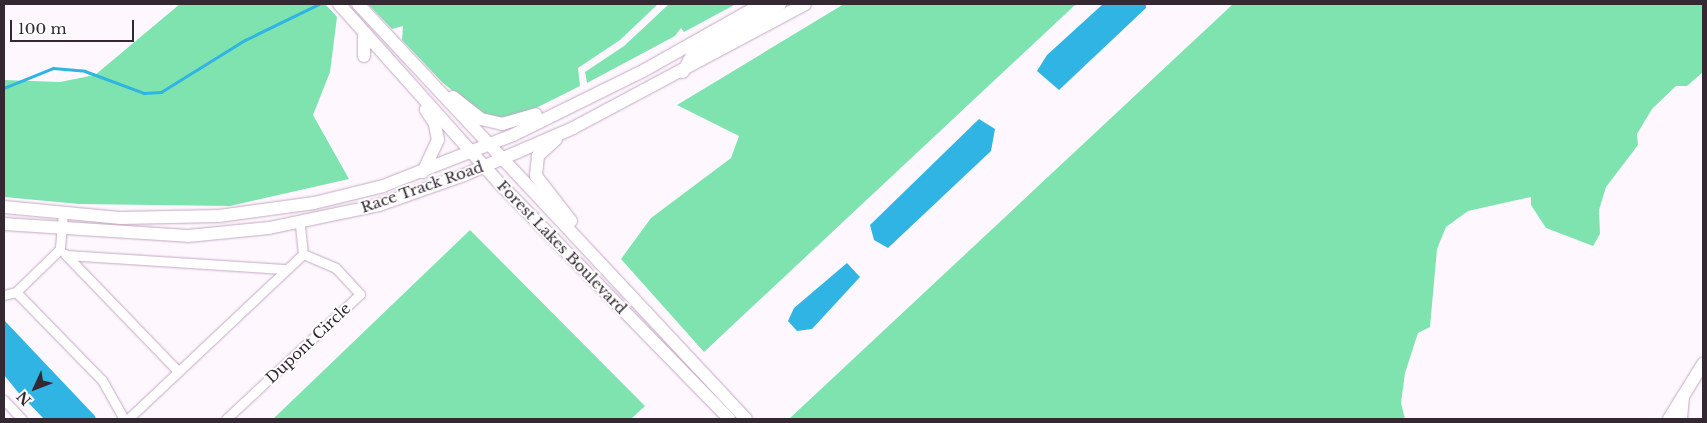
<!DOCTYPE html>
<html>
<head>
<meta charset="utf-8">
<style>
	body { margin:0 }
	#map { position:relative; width:1707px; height:423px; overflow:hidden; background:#fef8fe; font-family:"Libre Baskerville",serif }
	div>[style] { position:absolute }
	.green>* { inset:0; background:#7ee3af }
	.water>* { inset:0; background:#30b4e4 }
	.stream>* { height:2.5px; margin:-1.25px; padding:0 1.25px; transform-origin:1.25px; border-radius:1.25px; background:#30b4e4 }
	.roads { filter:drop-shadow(0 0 1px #c5a8c3) drop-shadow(0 0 1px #c5a8c3) }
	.street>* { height:9px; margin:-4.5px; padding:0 4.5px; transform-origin:4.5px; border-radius:4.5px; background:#fff }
	.secondary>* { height:12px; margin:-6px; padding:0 6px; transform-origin:6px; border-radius:6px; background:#fff }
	span { translate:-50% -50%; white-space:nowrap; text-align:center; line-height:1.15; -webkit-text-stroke:4px #fff; paint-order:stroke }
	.street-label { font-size:15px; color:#342833 }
	.frame { position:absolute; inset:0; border:5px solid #342833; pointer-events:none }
	.north { position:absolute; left:10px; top:363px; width:50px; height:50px; -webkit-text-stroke:4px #fff; paint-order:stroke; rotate:227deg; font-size:14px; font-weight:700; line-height:20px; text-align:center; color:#342833 }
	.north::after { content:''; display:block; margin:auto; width:18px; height:22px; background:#342833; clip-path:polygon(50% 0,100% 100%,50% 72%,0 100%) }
	.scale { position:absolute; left:10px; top:20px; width:124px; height:22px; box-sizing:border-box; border:2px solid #342833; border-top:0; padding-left:6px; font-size:15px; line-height:18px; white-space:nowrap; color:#342833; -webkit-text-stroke:4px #fff; paint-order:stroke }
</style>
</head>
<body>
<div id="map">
	<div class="green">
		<div style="clip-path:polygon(180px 4px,325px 4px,337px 17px,330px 72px,313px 115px,349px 179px,230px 206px,79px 204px,4px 197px,4px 80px,60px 82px,95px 75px)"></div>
		<div style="clip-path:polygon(368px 4px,658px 4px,620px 40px,578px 68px,580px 86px,518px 117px,501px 119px,479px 112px,443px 83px,402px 40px,403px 26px,392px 29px)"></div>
		<div style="clip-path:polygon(669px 4px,736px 4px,684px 32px,681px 28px,675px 36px,587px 83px,585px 72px,624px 46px)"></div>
		<div style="clip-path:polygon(844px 4px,1076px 4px,704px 352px,621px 259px,651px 218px,731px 158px,739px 136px,677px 105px)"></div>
		<div style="clip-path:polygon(1233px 4px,1703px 4px,1703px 72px,1687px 86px,1676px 86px,1652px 109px,1637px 134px,1638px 145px,1606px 187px,1599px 210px,1600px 234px,1593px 246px,1546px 228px,1531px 205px,1531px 197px,1468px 211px,1446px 227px,1437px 249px,1430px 327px,1418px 333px,1405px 373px,1401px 403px,1405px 419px,789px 419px)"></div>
		<div style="clip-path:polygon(470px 230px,645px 406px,631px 419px,273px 419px)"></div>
	</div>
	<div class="water">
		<div style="clip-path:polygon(1103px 4px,1146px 4px,1146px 8px,1059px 90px,1037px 71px,1047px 55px)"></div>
		<div style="clip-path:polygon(979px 119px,995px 129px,991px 151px,888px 248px,874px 240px,870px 225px)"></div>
		<div style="clip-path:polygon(847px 263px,860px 277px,812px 329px,797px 331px,788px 321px,794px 308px)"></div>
		<div style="clip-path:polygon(4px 320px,95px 416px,96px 419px,44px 419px,17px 391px,4px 375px)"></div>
	</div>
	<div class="stream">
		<div style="left:4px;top:88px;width:53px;rotate:-22.2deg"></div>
		<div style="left:53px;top:68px;width:32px;rotate:5deg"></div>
		<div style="left:85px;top:71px;width:63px;rotate:20.4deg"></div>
		<div style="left:144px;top:93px;width:17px;rotate:-3deg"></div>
		<div style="left:161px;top:92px;width:99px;rotate:-31.8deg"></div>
		<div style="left:245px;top:40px;width:82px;rotate:-25.9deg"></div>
	</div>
	<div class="roads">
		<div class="street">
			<div style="left:63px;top:213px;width:36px;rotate:95deg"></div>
			<div style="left:60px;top:249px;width:62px;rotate:135.7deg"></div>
			<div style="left:16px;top:292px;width:123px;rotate:45.7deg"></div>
			<div style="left:102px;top:380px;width:45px;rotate:60.6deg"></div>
			<div style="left:65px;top:254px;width:163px;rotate:46deg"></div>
			<div style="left:66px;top:255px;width:218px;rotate:3.7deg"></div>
			<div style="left:4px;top:295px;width:12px;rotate:-14deg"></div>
			<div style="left:4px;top:400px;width:26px;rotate:47deg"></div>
			<div style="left:128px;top:419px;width:241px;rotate:-43.3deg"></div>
			<div style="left:226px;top:419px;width:183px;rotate:-43deg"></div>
			<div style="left:360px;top:294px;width:35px;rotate:-133deg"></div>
			<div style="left:336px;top:268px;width:36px;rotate:-157deg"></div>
			<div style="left:303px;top:254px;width:31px;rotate:-96deg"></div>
		</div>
		<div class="secondary">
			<div style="left:339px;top:4px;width:244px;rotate:48.2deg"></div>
			<div style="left:502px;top:186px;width:325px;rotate:45.7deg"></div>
			<div style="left:358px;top:4px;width:568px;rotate:46.93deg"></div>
			<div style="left:364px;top:34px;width:22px;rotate:90deg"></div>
			<div style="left:683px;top:72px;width:21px;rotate:-62deg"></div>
			<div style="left:693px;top:53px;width:100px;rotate:-29.4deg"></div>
			<div style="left:453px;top:97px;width:36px;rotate:38deg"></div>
			<div style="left:481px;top:119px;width:22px;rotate:13deg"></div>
			<div style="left:502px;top:124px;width:35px;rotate:-16deg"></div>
			<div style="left:556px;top:139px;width:25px;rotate:137deg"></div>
			<div style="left:538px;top:156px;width:20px;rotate:96deg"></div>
			<div style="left:536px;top:176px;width:57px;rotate:52.1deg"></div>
			<div style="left:423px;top:172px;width:35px;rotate:-65deg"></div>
			<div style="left:438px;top:140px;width:16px;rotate:-101deg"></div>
			<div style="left:435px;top:124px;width:17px;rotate:-123deg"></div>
			<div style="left:4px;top:207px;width:118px;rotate:5.4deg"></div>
			<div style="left:121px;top:218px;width:98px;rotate:-1.2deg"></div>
			<div style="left:219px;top:216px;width:96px;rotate:-7.8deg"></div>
			<div style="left:314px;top:203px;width:71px;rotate:-13.8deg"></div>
			<div style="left:383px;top:186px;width:140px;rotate:-21.4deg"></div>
			<div style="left:513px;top:135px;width:145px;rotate:-26.2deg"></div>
			<div style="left:643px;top:71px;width:137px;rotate:-29.4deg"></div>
			<div style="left:4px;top:224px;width:184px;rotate:3.7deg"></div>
			<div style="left:188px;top:236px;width:81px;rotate:-5.6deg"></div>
			<div style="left:269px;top:228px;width:112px;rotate:-11.8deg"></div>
			<div style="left:379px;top:205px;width:90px;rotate:-19.4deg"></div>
			<div style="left:464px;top:175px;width:119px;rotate:-23.3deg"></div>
			<div style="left:573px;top:128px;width:263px;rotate:-28.1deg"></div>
			<div style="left:1669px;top:419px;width:65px;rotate:-58.3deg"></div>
			<div style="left:1681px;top:419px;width:23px;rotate:-85deg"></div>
		</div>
	</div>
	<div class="street-label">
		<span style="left:422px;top:187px;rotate:-19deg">Race Track Road</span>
		<span style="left:562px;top:247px;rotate:46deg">Forest Lakes Boulevard</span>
		<span style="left:308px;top:343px;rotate:-43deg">Dupont Circle</span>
	</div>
	<div class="frame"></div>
	<div class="north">N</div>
	<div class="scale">100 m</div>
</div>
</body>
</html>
